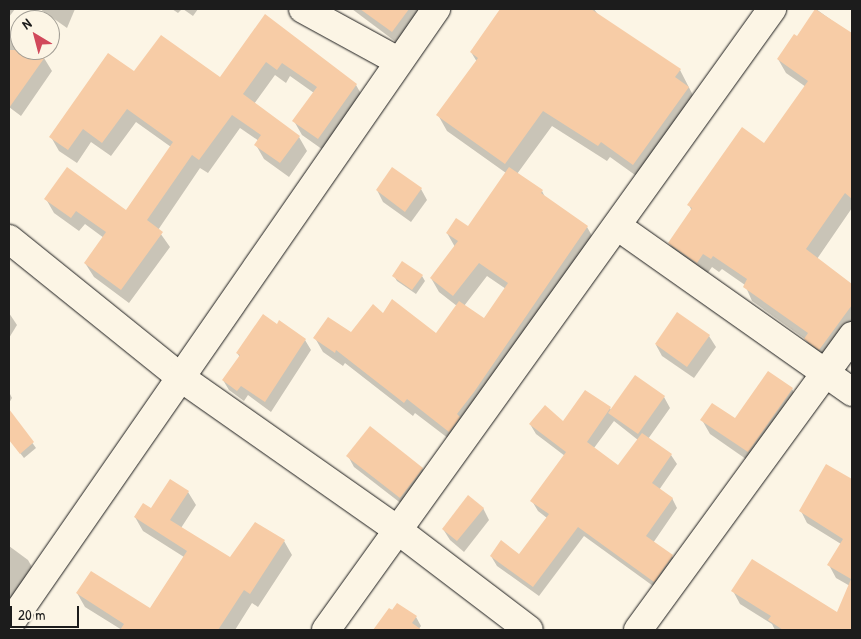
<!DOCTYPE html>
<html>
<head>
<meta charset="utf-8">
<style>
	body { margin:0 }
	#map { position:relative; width:861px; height:639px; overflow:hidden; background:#fcf5e5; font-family:"Patrick Hand",sans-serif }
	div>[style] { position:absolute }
	.shadow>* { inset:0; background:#0003 }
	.building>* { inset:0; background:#f7cca6 }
	.roads { filter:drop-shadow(0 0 1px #1c1c1c) drop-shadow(0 0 1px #1c1c1c) }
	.minor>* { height:28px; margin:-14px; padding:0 14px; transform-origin:14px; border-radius:14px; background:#fcf5e5 }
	span { translate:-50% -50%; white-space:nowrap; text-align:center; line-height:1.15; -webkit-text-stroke:4px #fcf5e5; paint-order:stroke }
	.frame { position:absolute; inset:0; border:10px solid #1c1c1c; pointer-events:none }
	.north { position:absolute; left:10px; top:10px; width:50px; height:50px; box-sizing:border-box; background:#fcf5e5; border:1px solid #a29e95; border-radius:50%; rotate:323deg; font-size:14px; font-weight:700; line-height:20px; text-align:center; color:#1c1c1c }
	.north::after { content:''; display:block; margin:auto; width:18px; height:22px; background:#d1495b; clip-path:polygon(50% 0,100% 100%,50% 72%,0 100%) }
	.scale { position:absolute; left:10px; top:606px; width:69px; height:22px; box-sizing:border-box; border:2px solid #1c1c1c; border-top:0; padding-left:6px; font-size:15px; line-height:18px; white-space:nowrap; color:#1c1c1c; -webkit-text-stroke:4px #fcf5e5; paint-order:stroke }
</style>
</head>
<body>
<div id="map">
	<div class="shadow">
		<div style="clip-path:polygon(9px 9px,15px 9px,9px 17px)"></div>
		<div style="clip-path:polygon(40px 9px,75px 9px,67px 28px)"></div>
		<div style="clip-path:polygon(172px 9px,182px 9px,178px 13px)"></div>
		<div style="clip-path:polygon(183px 9px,198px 9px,193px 16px)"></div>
		<div style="clip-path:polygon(352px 9px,425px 9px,400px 45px)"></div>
		<div style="clip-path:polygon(evenodd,502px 9px,594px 9px,599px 16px,680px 70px,697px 103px,642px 180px,610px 157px,607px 161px,552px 126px,517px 174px,542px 191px,545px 197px,587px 227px,595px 241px,457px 445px,415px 413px,413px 416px,345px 363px,343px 366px,323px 352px,315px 338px,351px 334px,384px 314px,437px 335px,457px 306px,439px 292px,431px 278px,455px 247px,447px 233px,468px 228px,506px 173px,447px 131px,438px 115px,477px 62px,471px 52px,502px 9px,487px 276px,506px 289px,484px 319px,464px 306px,487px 276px)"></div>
		<div style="clip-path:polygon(816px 9px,852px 35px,852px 208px,817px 259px,852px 285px,852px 330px,828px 363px,814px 353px,805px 339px,752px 301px,745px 285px,722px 269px,719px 272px,712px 267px,705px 277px,678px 257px,669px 243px,692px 211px,689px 205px,765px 144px,806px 87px,786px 73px,778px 59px,797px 38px)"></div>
		<div style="clip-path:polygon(266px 16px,356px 85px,364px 99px,326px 152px,302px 135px,294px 121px,314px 93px,290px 76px,286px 83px,275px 75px,254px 104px,299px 137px,307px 151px,289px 177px,264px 159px,256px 145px,259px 141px,240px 128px,208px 173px,200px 168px,158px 230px,170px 247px,129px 303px,94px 277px,85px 263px,104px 238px,85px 224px,79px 231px,54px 213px,46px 199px,126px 211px,171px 147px,136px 122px,111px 156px,91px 142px,77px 163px,59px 151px,51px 137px,134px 73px,220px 79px)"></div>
		<div style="clip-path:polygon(9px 33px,20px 41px,20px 50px,33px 50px,44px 58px,52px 71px,21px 116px,9px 107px)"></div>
		<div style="clip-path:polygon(421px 189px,427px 200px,411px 222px,383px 202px,377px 190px)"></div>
		<div style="clip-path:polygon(394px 276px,422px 276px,425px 281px,416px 294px,397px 281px)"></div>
		<div style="clip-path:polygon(9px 313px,17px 325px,9px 338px)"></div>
		<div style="clip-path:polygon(277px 325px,305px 340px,311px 350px,271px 412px,248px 395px,244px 401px,229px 390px,223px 380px,240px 357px,237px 353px)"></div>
		<div style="clip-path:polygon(709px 336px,716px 347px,694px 378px,662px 356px,656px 345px)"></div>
		<div style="clip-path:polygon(792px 389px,800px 404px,756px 466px,710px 434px,702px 420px,735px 420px)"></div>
		<div style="clip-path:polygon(9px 392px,12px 398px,9px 403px)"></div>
		<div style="clip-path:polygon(evenodd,664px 397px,670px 408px,648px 439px,671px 455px,677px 464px,659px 490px,672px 498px,677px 508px,653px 543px,672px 556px,678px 566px,660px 591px,584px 536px,539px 596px,497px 566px,491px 556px,519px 555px,547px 518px,538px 511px,532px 501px,565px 456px,536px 434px,530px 424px,564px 423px,610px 408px,611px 410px,664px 397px,614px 421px,638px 440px,619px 467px,594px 448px,614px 421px)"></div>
		<div style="clip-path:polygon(18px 423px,36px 448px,24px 458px,9px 439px,9px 430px)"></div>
		<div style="clip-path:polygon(348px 456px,422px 468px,428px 479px,407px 508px,354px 467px)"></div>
		<div style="clip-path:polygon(826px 466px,852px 480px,852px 630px,775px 630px,772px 624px,740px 604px,733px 591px,838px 614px,850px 586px,836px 578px,829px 565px,841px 544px,807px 523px,801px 511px)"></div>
		<div style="clip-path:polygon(188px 492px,196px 505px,181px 528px,230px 559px,284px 541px,292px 555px,258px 607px,252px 603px,235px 630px,122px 630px,85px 607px,77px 593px,150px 609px,184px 557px,143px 531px,135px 517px)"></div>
		<div style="clip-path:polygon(483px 508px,489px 520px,464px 552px,450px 540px,443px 529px)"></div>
		<div style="clip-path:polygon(9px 546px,28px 560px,36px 574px,9px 609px)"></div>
		<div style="clip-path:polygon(389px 609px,416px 617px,421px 626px,418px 630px,375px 630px)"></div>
	</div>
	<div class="building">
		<div style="clip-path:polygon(360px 9px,409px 9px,392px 32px)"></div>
		<div style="clip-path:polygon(500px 9px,591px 9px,681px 69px,675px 77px,689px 87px,633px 165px,601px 142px,598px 146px,543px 111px,505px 164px,436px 115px,478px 58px,470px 52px)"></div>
		<div style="clip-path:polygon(815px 9px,852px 33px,852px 199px,845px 193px,806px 249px,852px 284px,852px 305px,819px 350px,804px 339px,808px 333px,743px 287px,747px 279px,713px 256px,711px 259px,703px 254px,697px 263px,668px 243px,692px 208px,687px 205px,742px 127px,764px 143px,808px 81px,777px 59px,794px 34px,797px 36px)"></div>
		<div style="clip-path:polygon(265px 14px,357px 84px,318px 139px,292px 121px,317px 87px,282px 63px,277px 70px,266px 62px,243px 94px,300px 136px,280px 163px,254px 145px,261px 135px,232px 115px,199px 160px,192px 155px,147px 220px,163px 232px,121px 290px,84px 263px,106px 232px,76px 211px,71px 218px,44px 199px,67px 167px,126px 210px,173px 142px,127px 109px,102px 143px,83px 129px,68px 150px,49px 137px,108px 53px,134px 71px,161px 35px,220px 77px)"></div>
		<div style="clip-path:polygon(9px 50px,35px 50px,45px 57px,9px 108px)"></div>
		<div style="clip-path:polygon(392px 167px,422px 188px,405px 212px,376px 190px)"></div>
		<div style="clip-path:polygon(509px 167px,543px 190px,541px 193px,588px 226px,474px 392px,457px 414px,460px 417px,449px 432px,407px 399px,404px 403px,336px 350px,335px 353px,313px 338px,328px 317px,351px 332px,373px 304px,383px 313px,392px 299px,436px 333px,459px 301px,484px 318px,508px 283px,479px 263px,453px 296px,430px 278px,458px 241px,446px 233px,456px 218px,468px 226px)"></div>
		<div style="clip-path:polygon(402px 261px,423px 275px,412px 290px,392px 276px)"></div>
		<div style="clip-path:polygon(677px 312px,710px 335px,687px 367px,655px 344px)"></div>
		<div style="clip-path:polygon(263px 314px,277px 324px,279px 320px,306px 339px,265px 402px,241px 386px,237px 391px,222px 380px,240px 355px,236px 353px)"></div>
		<div style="clip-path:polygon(768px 371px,793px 388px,748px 452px,700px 420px,712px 403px,735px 418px)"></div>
		<div style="clip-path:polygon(635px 375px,665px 396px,638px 434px,608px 413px)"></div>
		<div style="clip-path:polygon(585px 390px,611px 407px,587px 442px,618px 465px,642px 433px,672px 454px,652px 483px,673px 498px,646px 536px,673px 555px,654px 582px,578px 527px,533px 587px,490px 556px,501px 540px,519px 554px,549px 514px,530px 501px,566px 452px,529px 424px,545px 405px,563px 421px)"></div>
		<div style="clip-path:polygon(9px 409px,34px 442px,20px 454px,9px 440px)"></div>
		<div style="clip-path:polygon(370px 426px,423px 468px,400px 498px,346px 456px)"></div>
		<div style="clip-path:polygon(826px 464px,852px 479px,852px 630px,783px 630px,768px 620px,771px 616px,731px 591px,752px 559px,837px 612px,851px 579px,827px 565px,843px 539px,799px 511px)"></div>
		<div style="clip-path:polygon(170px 479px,189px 491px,170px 520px,230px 557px,255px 522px,285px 540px,250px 594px,244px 590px,218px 630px,120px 630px,124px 624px,76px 593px,91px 571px,150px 608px,187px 551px,134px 517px,143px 503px,151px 508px)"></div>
		<div style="clip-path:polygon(468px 495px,484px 508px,457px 541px,442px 529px)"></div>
		<div style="clip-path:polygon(397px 603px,417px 616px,412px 623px,422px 630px,373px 630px,389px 608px,392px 610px)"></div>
	</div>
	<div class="roads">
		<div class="minor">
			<div style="left:303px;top:9px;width:108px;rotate:28.7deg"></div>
			<div style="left:617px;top:226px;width:288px;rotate:35.2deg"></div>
			<div style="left:9px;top:239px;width:220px;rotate:38.9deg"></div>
			<div style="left:180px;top:377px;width:268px;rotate:35.1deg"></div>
			<div style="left:399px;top:531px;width:163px;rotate:37.3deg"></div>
			<div style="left:9px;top:625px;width:750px;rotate:-55.27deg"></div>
			<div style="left:326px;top:630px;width:765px;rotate:-54.31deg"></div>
			<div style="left:638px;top:630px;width:364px;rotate:-53.9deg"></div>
		</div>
	</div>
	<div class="frame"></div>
	<div class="north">N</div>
	<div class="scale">20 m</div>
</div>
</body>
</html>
